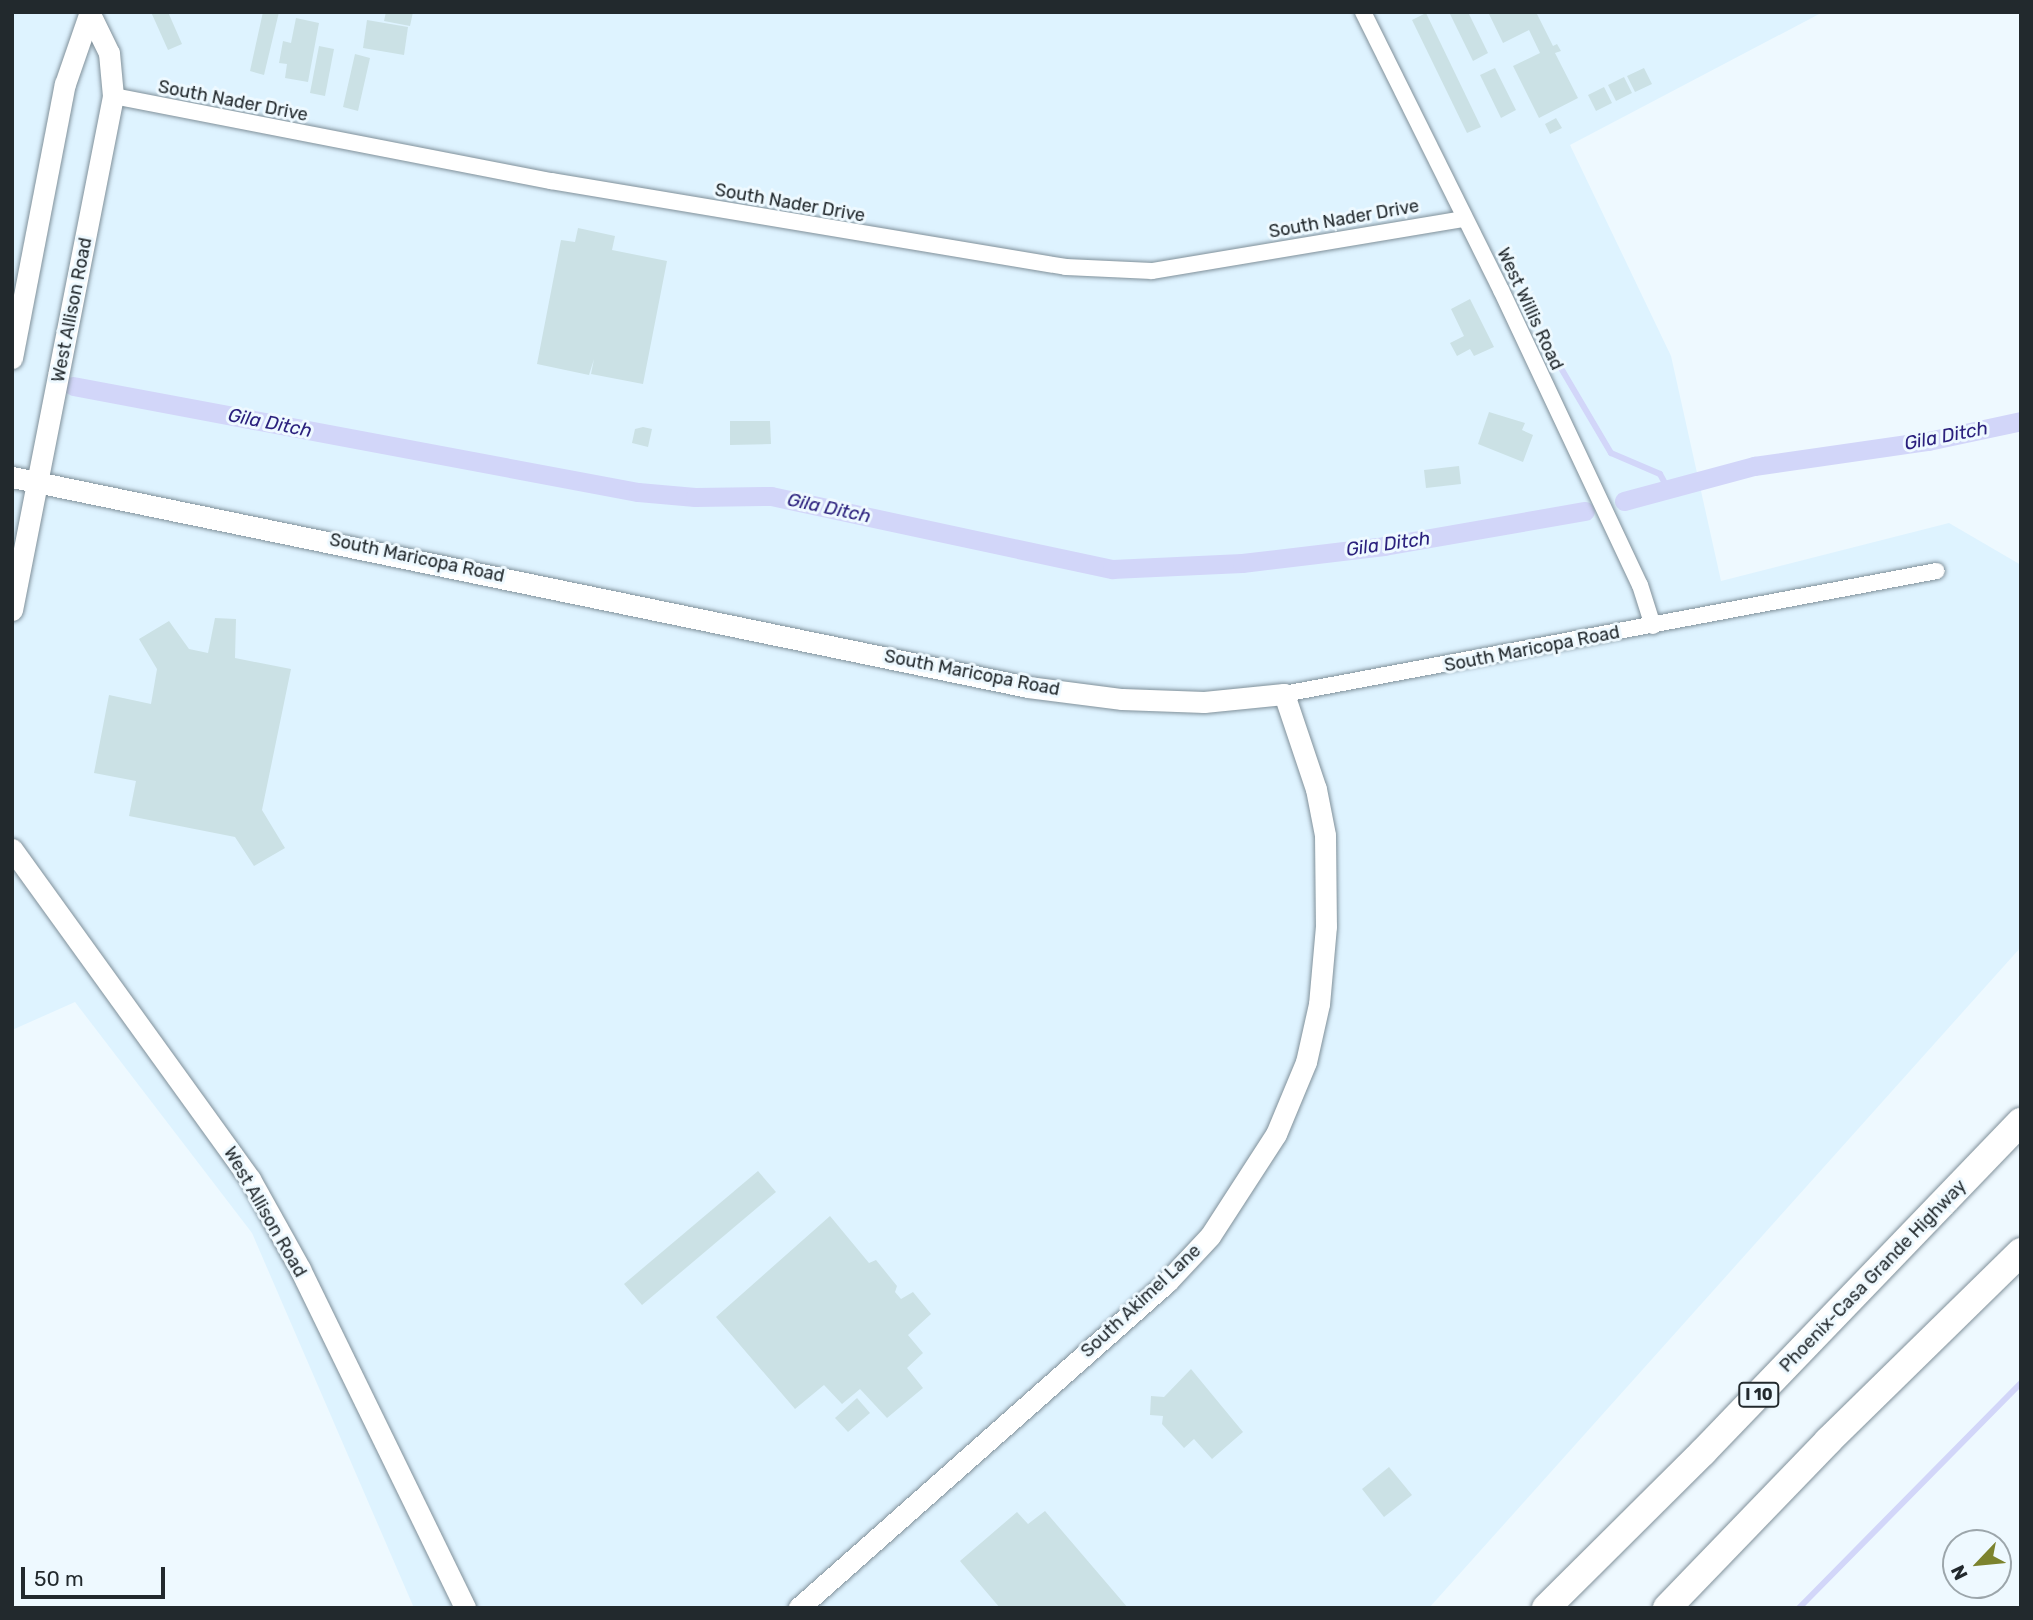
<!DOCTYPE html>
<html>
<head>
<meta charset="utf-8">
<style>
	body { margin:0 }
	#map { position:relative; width:2033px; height:1620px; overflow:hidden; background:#eef9ff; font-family:Rubik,sans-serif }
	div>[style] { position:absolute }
	.built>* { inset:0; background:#def3ff }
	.stream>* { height:6px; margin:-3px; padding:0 3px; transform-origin:3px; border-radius:3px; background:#d2d6f9 }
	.canal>* { height:19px; margin:-9.5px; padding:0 9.5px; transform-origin:9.5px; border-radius:9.5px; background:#d2d6f9 }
	.building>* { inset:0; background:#cbe1e5 }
	.roads { filter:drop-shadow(0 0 2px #80909a) drop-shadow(0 0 2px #80909a) }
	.street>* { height:16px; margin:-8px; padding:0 8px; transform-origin:8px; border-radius:8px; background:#fff }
	.secondary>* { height:21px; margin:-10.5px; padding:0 10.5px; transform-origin:10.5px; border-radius:10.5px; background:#fff }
	.highway>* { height:28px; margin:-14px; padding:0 14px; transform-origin:14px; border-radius:14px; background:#fff }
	span { translate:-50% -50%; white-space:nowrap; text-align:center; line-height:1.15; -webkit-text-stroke:6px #eef9ff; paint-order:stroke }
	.shield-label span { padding:2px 5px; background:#eef9ff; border:2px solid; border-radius:5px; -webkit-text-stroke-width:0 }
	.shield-label { font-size:16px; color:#22292d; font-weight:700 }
	.street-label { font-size:18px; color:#22292d }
	.water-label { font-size:19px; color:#2b207d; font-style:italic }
	.frame { position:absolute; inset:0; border:14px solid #22292d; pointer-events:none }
	.north { position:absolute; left:1942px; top:1529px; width:70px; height:70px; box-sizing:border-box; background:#eef9ff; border:2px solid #9ca6ab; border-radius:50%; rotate:244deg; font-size:19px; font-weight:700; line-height:28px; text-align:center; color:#22292d }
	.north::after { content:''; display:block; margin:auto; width:24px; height:32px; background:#7c832e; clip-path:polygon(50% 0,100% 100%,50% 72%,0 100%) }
	.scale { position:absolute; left:21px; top:1567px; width:144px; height:32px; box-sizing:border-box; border:4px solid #22292d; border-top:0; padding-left:9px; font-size:21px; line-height:24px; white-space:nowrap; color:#22292d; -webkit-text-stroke:5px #eef9ff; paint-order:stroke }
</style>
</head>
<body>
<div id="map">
	<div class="built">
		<div style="clip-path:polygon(12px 12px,1823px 12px,1570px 145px,1671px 356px,1721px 581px,1949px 523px,2021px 565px,2021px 947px,1429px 1608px,414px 1608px,252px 1233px,75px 1002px,12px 1030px)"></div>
	</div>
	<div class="stream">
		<div style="left:1545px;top:341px;width:130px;rotate:59.5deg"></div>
		<div style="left:1611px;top:453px;width:53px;rotate:23.2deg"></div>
		<div style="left:1660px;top:474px;width:17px;rotate:62deg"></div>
		<div style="left:1799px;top:1608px;width:316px;rotate:-45.4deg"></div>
	</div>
	<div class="canal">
		<div style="left:73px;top:386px;width:575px;rotate:10.63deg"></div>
		<div style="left:638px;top:492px;width:57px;rotate:5deg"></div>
		<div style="left:695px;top:497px;width:76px;rotate:-0.8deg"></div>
		<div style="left:771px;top:496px;width:349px;rotate:12.1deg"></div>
		<div style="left:1112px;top:569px;width:130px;rotate:-2.6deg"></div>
		<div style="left:1242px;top:563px;width:143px;rotate:-6.8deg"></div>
		<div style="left:1384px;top:546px;width:204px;rotate:-9.9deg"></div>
		<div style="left:1624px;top:501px;width:135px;rotate:-15.1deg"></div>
		<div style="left:1754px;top:466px;width:176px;rotate:-8.2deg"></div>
		<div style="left:1928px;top:441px;width:95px;rotate:-12.1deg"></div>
	</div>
	<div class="building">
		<div style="clip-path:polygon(151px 12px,168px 12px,182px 44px,168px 50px)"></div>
		<div style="clip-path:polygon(263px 12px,279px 12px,264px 75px,250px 71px)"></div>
		<div style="clip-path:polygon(386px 12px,413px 12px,410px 26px,384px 21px)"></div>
		<div style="clip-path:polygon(1449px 12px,1468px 12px,1488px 53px,1473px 61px)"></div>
		<div style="clip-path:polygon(1488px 12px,1536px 12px,1553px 46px,1557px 44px,1561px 51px,1555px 53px,1578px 98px,1539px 118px,1513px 66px,1540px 53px,1529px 30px,1503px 43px)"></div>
		<div style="clip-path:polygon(1426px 13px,1481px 127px,1467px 133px,1412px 20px)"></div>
		<div style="clip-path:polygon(296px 18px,319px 23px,308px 82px,285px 78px,287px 64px,279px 63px,283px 41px,291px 43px)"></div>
		<div style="clip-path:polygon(367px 20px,408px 27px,404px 55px,363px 48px)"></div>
		<div style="clip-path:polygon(319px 46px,334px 49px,325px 96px,310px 93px)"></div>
		<div style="clip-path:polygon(355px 54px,370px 58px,358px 111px,343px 107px)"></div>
		<div style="clip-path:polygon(1495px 68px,1516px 110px,1501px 118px,1480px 75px)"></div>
		<div style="clip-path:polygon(1644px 68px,1652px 84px,1635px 92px,1627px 76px)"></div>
		<div style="clip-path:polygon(1624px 77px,1632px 93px,1616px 101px,1608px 85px)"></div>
		<div style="clip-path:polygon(1604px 87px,1612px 103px,1596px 111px,1588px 95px)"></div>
		<div style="clip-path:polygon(1556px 118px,1562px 128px,1550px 134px,1545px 124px)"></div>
		<div style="clip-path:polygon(578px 228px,615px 236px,612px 250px,667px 261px,643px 384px,591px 374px,594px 359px,589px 375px,537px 364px,561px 240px,575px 242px)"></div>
		<div style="clip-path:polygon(1470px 299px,1494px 347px,1474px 356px,1470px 349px,1457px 356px,1450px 343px,1464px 336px,1451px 309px)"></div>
		<div style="clip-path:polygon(1489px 412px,1525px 423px,1522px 430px,1533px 435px,1523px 462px,1478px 444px)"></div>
		<div style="clip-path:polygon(730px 421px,770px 421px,771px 444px,730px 445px)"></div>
		<div style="clip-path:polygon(643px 427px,652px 429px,648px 447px,632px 443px,635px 429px)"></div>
		<div style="clip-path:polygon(1459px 466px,1461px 484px,1426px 488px,1424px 470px)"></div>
		<div style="clip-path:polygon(215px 618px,236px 619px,235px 658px,291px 669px,262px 810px,285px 848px,254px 866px,235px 837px,129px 816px,136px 781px,94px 773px,109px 695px,151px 704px,157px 669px,139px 639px,169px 621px,189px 649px,208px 653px)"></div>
		<div style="clip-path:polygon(758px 1171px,776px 1192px,642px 1305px,624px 1284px)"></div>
		<div style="clip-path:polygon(830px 1216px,869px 1263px,876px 1260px,897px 1286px,895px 1292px,901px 1299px,913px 1292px,931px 1314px,908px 1335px,923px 1353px,907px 1368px,923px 1388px,887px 1418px,860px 1389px,842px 1404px,824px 1385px,795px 1409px,716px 1317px)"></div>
		<div style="clip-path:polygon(1191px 1369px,1243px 1432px,1212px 1459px,1194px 1439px,1184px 1448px,1162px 1424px,1163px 1416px,1150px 1415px,1151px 1396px,1164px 1397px)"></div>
		<div style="clip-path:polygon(857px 1398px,870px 1413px,848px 1432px,835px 1418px)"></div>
		<div style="clip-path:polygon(1389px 1467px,1412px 1495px,1384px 1517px,1362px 1489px)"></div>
		<div style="clip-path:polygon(1045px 1511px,1128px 1608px,1000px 1608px,960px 1561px,1017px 1512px,1028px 1524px)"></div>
	</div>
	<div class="roads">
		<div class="street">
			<div style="left:1363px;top:12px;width:310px;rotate:63.6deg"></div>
			<div style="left:1501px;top:290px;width:326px;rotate:64.8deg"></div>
			<div style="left:1640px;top:585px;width:43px;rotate:72.4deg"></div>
			<div style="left:113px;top:96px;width:446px;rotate:11deg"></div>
			<div style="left:551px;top:181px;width:522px;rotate:9.48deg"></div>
			<div style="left:1066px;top:267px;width:86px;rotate:2.7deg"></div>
			<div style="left:1152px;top:271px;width:316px;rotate:-9.5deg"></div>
			<div style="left:1284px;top:694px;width:664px;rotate:-10.67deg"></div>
		</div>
		<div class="secondary">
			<div style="left:12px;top:358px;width:279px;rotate:-79.1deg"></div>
			<div style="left:65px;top:84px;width:76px;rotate:-70.9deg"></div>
			<div style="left:12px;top:477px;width:1037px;rotate:11.68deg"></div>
			<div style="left:1028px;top:687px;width:95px;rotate:7.3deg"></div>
			<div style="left:1122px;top:699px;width:82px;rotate:2.1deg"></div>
			<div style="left:1204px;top:702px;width:80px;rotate:-5.7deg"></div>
			<div style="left:1284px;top:694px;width:100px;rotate:71.4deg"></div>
			<div style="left:1316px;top:789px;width:47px;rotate:78.9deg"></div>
			<div style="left:1325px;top:835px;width:91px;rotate:89.4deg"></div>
			<div style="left:1326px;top:926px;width:78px;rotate:95.1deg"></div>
			<div style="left:1319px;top:1004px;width:59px;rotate:102.6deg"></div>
			<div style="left:1306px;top:1062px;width:78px;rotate:112.6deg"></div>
			<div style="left:1276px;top:1134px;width:121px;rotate:122.9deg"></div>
			<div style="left:1210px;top:1236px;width:63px;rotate:133.1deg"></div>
			<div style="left:1167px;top:1282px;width:492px;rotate:138.5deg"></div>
			<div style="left:12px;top:610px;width:524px;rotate:-78.88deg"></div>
			<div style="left:113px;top:96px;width:43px;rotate:-95.3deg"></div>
			<div style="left:109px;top:53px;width:46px;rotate:-116deg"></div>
			<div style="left:12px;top:849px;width:407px;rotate:54.2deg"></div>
			<div style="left:250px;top:1179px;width:103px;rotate:60.9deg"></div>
			<div style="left:300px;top:1269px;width:377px;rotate:64deg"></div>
		</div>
		<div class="highway">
			<div style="left:1546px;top:1608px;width:221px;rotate:-44.8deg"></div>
			<div style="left:1703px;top:1452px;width:458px;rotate:-46.1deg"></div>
			<div style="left:1667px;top:1608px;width:232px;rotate:-46deg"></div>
			<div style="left:1828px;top:1441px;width:270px;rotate:-44.4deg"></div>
		</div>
	</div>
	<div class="shield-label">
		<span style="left:1759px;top:1395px">I 10</span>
	</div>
	<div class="street-label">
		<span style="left:233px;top:101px;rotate:11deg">South Nader Drive</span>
		<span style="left:790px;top:203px;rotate:10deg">South Nader Drive</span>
		<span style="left:1344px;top:219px;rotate:-10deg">South Nader Drive</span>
		<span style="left:1530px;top:309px;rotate:65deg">West Willis Road</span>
		<span style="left:72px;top:310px;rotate:-79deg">West Allison Road</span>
		<span style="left:417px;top:558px;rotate:12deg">South Maricopa Road</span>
		<span style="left:1532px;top:649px;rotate:-11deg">South Maricopa Road</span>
		<span style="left:972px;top:673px;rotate:11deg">South Maricopa Road</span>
		<span style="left:265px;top:1212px;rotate:60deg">West Allison Road</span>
		<span style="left:1873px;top:1276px;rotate:-46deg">Phoenix-Casa Grande Highway</span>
		<span style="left:1141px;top:1301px;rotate:-43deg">South Akimel Lane</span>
	</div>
	<div class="water-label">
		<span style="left:270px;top:423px;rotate:11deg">Gila Ditch</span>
		<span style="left:1946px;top:436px;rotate:-11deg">Gila Ditch</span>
		<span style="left:829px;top:508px;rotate:12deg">Gila Ditch</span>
		<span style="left:1388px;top:544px;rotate:-8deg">Gila Ditch</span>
	</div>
	<div class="frame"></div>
	<div class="north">N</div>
	<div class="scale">50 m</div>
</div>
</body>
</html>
